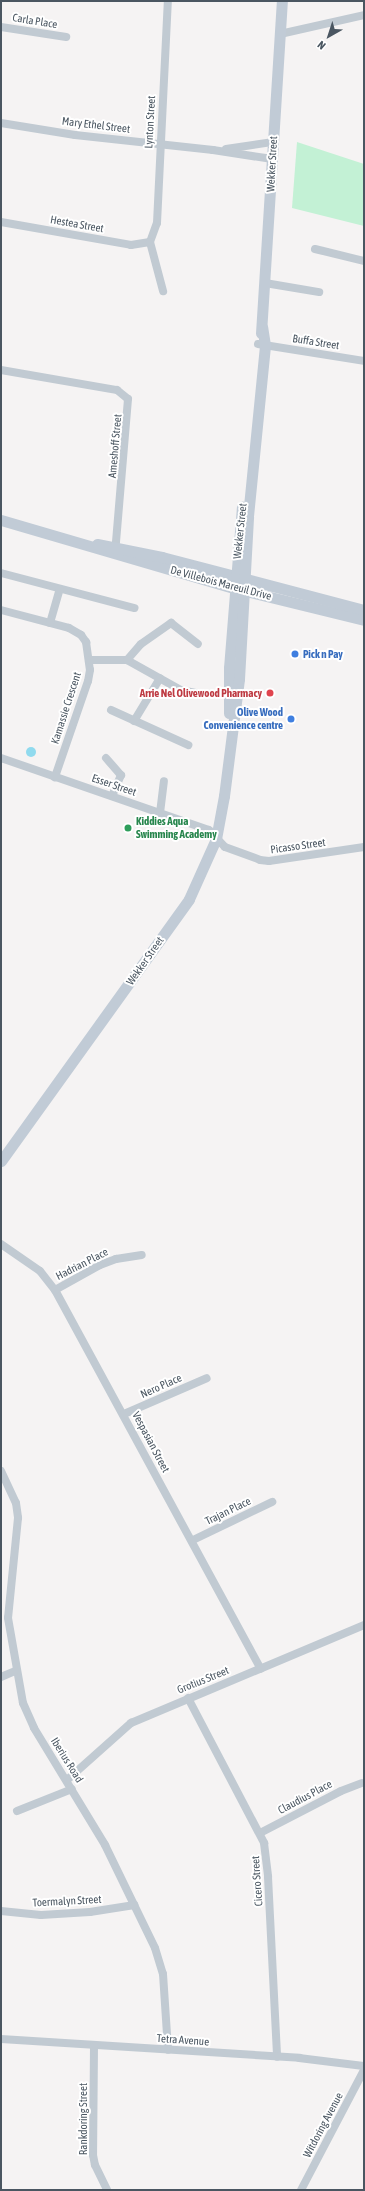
<!DOCTYPE html>
<html>
<head>
<meta charset="utf-8">
<style>
	body { margin:0 }
	#map { position:relative; width:365px; height:2191px; overflow:hidden; background:#f5f3f3; font-family:"Asap Condensed",sans-serif }
	div>[style] { position:absolute }
	.green>* { inset:0; background:#c3f1d5 }
	.water>* { inset:0; background:#90daee }
	.round { border-radius:50% }
	.street>* { height:8px; margin:-4px; padding:0 4px; transform-origin:4px; border-radius:4px; background:#c1cad2 }
	.secondary>* { height:11px; margin:-5.5px; padding:0 5.5px; transform-origin:5.5px; border-radius:5.5px; background:#c1cbd6 }
	.dots>* { width:11px; height:11px; translate:-50% -50%; box-sizing:border-box; border:2px solid #fff; border-radius:50% }
	span { translate:-50% -50%; white-space:nowrap; text-align:center; line-height:1.15; -webkit-text-stroke:4px #fff; paint-order:stroke }
	.street-label { font-size:11px; color:#4a5661 }
	.shop-label { font-size:11px; color:#366cbe; font-weight:700 }
	.left { translate:0 -50%; text-align:left }
	.right { translate:-100% -50%; text-align:right }
	.health-label { font-size:11px; color:#be3a42; font-weight:700 }
	.leisure-label { font-size:11px; color:#27864d; font-weight:700 }
	.frame { position:absolute; inset:0; border:2px solid #4a5661; pointer-events:none }
	.north { position:absolute; left:309px; top:16px; width:40px; height:40px; -webkit-text-stroke:3px #fff; paint-order:stroke; rotate:219deg; font-size:11px; font-weight:700; line-height:16px; text-align:center; color:#4a5661 }
	.north::after { content:''; display:block; margin:auto; width:14px; height:18px; background:#4a5661; clip-path:polygon(50% 0,100% 100%,50% 72%,0 100%) }
</style>
</head>
<body>
<div id="map">
	<div class="green">
		<div style="clip-path:polygon(297px 142px,364px 164px,364px 226px,292px 208px)"></div>
	</div>
	<div class="water">
		<div class="round" style="left:26px;top:747px;width:10px;height:10px"></div>
	</div>
	<div class="street">
		<div style="left:1px;top:27px;width:66px;rotate:8.7deg"></div>
		<div style="left:280px;top:34px;width:86px;rotate:-12.7deg"></div>
		<div style="left:1px;top:123px;width:75px;rotate:9.2deg"></div>
		<div style="left:75px;top:135px;width:139px;rotate:6.2deg"></div>
		<div style="left:213px;top:150px;width:60px;rotate:8.7deg"></div>
		<div style="left:226px;top:149px;width:48px;rotate:-8.5deg"></div>
		<div style="left:1px;top:222px;width:132px;rotate:10deg"></div>
		<div style="left:131px;top:245px;width:19px;rotate:-9deg"></div>
		<div style="left:150px;top:242px;width:20px;rotate:-70deg"></div>
		<div style="left:157px;top:223px;width:222px;rotate:-87.2deg"></div>
		<div style="left:150px;top:242px;width:51px;rotate:75.1deg"></div>
		<div style="left:315px;top:249px;width:50px;rotate:13.8deg"></div>
		<div style="left:265px;top:283px;width:55px;rotate:9.5deg"></div>
		<div style="left:258px;top:344px;width:107px;rotate:9.1deg"></div>
		<div style="left:1px;top:370px;width:118px;rotate:9.8deg"></div>
		<div style="left:117px;top:390px;width:14px;rotate:39deg"></div>
		<div style="left:128px;top:399px;width:155px;rotate:94.8deg"></div>
		<div style="left:1px;top:573px;width:138px;rotate:14.7deg"></div>
		<div style="left:1px;top:610px;width:70px;rotate:14.8deg"></div>
		<div style="left:69px;top:628px;width:14px;rotate:30deg"></div>
		<div style="left:81px;top:635px;width:9px;rotate:54deg"></div>
		<div style="left:86px;top:642px;width:28px;rotate:82deg"></div>
		<div style="left:90px;top:670px;width:11px;rotate:100deg"></div>
		<div style="left:88px;top:681px;width:102px;rotate:109deg"></div>
		<div style="left:50px;top:623px;width:35px;rotate:-74deg"></div>
		<div style="left:89px;top:660px;width:38px"></div>
		<div style="left:127px;top:660px;width:62px;rotate:29.1deg"></div>
		<div style="left:181px;top:690px;width:16px;rotate:11deg"></div>
		<div style="left:127px;top:660px;width:21px;rotate:-49deg"></div>
		<div style="left:141px;top:644px;width:37px;rotate:-35deg"></div>
		<div style="left:171px;top:623px;width:34px;rotate:38deg"></div>
		<div style="left:111px;top:710px;width:85px;rotate:24.4deg"></div>
		<div style="left:134px;top:721px;width:50px;rotate:-58.8deg"></div>
		<div style="left:1px;top:758px;width:220px;rotate:19.1deg"></div>
		<div style="left:209px;top:830px;width:23px;rotate:47deg"></div>
		<div style="left:225px;top:847px;width:37px;rotate:20deg"></div>
		<div style="left:260px;top:860px;width:9px;rotate:6deg"></div>
		<div style="left:269px;top:861px;width:96px;rotate:-8.4deg"></div>
		<div style="left:106px;top:758px;width:23px;rotate:49deg"></div>
		<div style="left:121px;top:775px;width:23px;rotate:113deg"></div>
		<div style="left:160px;top:813px;width:32px;rotate:-83deg"></div>
		<div style="left:1px;top:1244px;width:47px;rotate:34.7deg"></div>
		<div style="left:40px;top:1271px;width:24px;rotate:52deg"></div>
		<div style="left:55px;top:1290px;width:431px;rotate:61.5deg"></div>
		<div style="left:55px;top:1290px;width:51px;rotate:-29.1deg"></div>
		<div style="left:100px;top:1265px;width:17px;rotate:-21deg"></div>
		<div style="left:116px;top:1259px;width:26px;rotate:-9deg"></div>
		<div style="left:124px;top:1414px;width:90px;rotate:-23.4deg"></div>
		<div style="left:1px;top:1471px;width:35px;rotate:65deg"></div>
		<div style="left:16px;top:1503px;width:15px;rotate:82deg"></div>
		<div style="left:18px;top:1518px;width:100px;rotate:95.7deg"></div>
		<div style="left:8px;top:1618px;width:86px;rotate:80deg"></div>
		<div style="left:23px;top:1703px;width:27px;rotate:66deg"></div>
		<div style="left:34px;top:1728px;width:137px;rotate:58.7deg"></div>
		<div style="left:105px;top:1845px;width:114px;rotate:64.1deg"></div>
		<div style="left:155px;top:1948px;width:27px;rotate:73deg"></div>
		<div style="left:163px;top:1974px;width:76px;rotate:86.2deg"></div>
		<div style="left:193px;top:1540px;width:88px;rotate:-25.7deg"></div>
		<div style="left:1px;top:1677px;width:15px;rotate:-23deg"></div>
		<div style="left:188px;top:1698px;width:164px;rotate:62.3deg"></div>
		<div style="left:264px;top:1843px;width:34px;rotate:83deg"></div>
		<div style="left:268px;top:1877px;width:180px;rotate:87.1deg"></div>
		<div style="left:67px;top:1780px;width:86px;rotate:-41.7deg"></div>
		<div style="left:131px;top:1723px;width:253px;rotate:-22.8deg"></div>
		<div style="left:17px;top:1811px;width:59px;rotate:-21.8deg"></div>
		<div style="left:260px;top:1833px;width:91px;rotate:-27.4deg"></div>
		<div style="left:341px;top:1791px;width:22px;rotate:-21deg"></div>
		<div style="left:1px;top:1911px;width:40px;rotate:5.7deg"></div>
		<div style="left:41px;top:1915px;width:49px;rotate:-3.5deg"></div>
		<div style="left:90px;top:1912px;width:45px;rotate:-9deg"></div>
		<div style="left:1px;top:2039px;width:299px;rotate:3.6deg"></div>
		<div style="left:299px;top:2058px;width:65px;rotate:7deg"></div>
		<div style="left:94px;top:2046px;width:109px;rotate:90.5deg"></div>
		<div style="left:93px;top:2155px;width:10px;rotate:79deg"></div>
		<div style="left:95px;top:2165px;width:28px;rotate:64deg"></div>
		<div style="left:301px;top:2190px;width:136px;rotate:-62.3deg"></div>
	</div>
	<div class="secondary">
		<div style="left:261px;top:333px;width:333px;rotate:-86.4deg"></div>
		<div style="left:1px;top:520px;width:243px;rotate:16.3deg"></div>
		<div style="left:234px;top:588px;width:134px;rotate:13.8deg"></div>
		<div style="left:97px;top:544px;width:66px;rotate:11.3deg"></div>
		<div style="left:162px;top:557px;width:209px;rotate:14.7deg"></div>
		<div style="left:229px;top:713px;width:45px;rotate:-90deg"></div>
		<div style="left:229px;top:668px;width:162px;rotate:-85.4deg"></div>
		<div style="left:1px;top:1161px;width:322px;rotate:-54.3deg"></div>
		<div style="left:189px;top:899px;width:66px;rotate:-65.8deg"></div>
		<div style="left:216px;top:839px;width:44px;rotate:-79.5deg"></div>
		<div style="left:224px;top:796px;width:118px;rotate:-82.7deg"></div>
		<div style="left:239px;top:679px;width:163px;rotate:-86.8deg"></div>
		<div style="left:248px;top:516px;width:172px;rotate:-84.3deg"></div>
		<div style="left:265px;top:345px;width:18px;rotate:-99deg"></div>
	</div>
	<div class="dots">
		<div style="left:295px;top:654px;background:#3f7fe0"></div>
		<div style="left:270px;top:693px;background:#e0444e"></div>
		<div style="left:291px;top:719px;background:#3f7fe0"></div>
		<div style="left:128px;top:828px;background:#2e9e5b"></div>
	</div>
	<div class="street-label">
		<span style="left:35px;top:21px;rotate:9deg">Carla Place</span>
		<span style="left:150px;top:122px;rotate:-87deg">Lynton Street</span>
		<span style="left:96px;top:125px;rotate:7deg">Mary Ethel Street</span>
		<span style="left:272px;top:164px;rotate:-87deg">Wekker Street</span>
		<span style="left:77px;top:224px;rotate:10deg">Hestea Street</span>
		<span style="left:316px;top:342px;rotate:9deg">Buffa Street</span>
		<span style="left:115px;top:446px;rotate:-85deg">Ameshoff Street</span>
		<span style="left:240px;top:531px;rotate:-84deg">Wekker Street</span>
		<span style="left:221px;top:583px;rotate:15deg">De Villebois Mareuil Drive</span>
		<span style="left:66px;top:708px;rotate:-72deg">Kamassie Crescent</span>
		<span style="left:114px;top:785px;rotate:19deg">Esser Street</span>
		<span style="left:298px;top:846px;rotate:-8deg">Picasso Street</span>
		<span style="left:145px;top:961px;rotate:-55deg">Wekker Street</span>
		<span style="left:82px;top:1264px;rotate:-27deg">Hadrian Place</span>
		<span style="left:161px;top:1386px;rotate:-24deg">Nero Place</span>
		<span style="left:151px;top:1442px;rotate:62deg">Vespasian Street</span>
		<span style="left:228px;top:1511px;rotate:-26deg">Trajan Place</span>
		<span style="left:203px;top:1680px;rotate:-22deg">Grotius Street</span>
		<span style="left:67px;top:1760px;rotate:58deg">Iberius Road</span>
		<span style="left:305px;top:1797px;rotate:-28deg">Claudius Place</span>
		<span style="left:257px;top:1881px;rotate:-94deg">Cicero Street</span>
		<span style="left:67px;top:1901px;rotate:-3deg">Toermalyn Street</span>
		<span style="left:183px;top:2040px;rotate:4deg">Tetra Avenue</span>
		<span style="left:83px;top:2119px;rotate:-90deg">Rankdoring Street</span>
		<span style="left:323px;top:2125px;rotate:-62deg">Witdoring Avenue</span>
	</div>
	<div class="shop-label">
		<span class="left" style="left:303px;top:654px">Pick n Pay</span>
		<span class="right" style="left:283px;top:719px">Olive Wood<br>Convenience centre</span>
	</div>
	<div class="health-label">
		<span class="right" style="left:262px;top:693px">Arrie Nel Olivewood Pharmacy</span>
	</div>
	<div class="leisure-label">
		<span class="left" style="left:136px;top:828px">Kiddies Aqua<br>Swimming Academy</span>
	</div>
	<div class="frame"></div>
	<div class="north">N</div>
</div>
</body>
</html>
